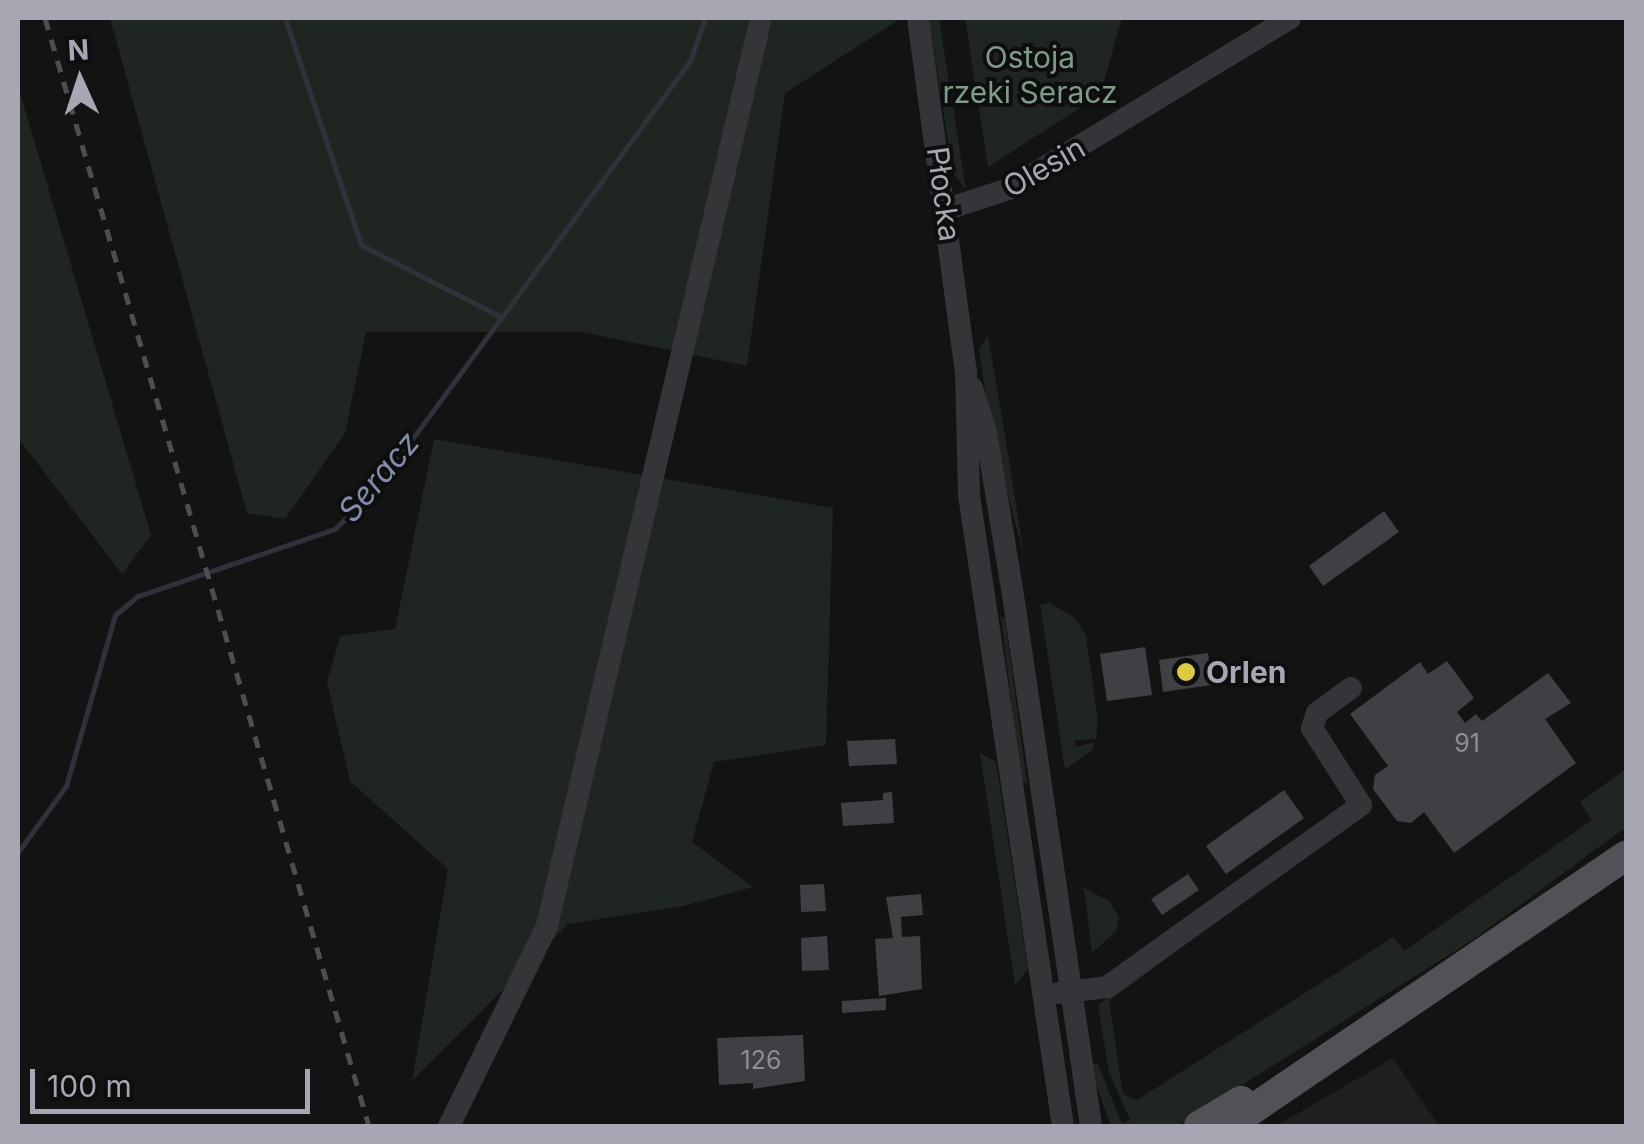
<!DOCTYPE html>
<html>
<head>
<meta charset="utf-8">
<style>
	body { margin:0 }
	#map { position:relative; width:1644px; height:1144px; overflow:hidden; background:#131314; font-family:Inter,sans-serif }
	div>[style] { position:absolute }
	.built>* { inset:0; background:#1f1f21 }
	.green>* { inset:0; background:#1f2621 }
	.stream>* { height:5px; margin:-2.5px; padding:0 2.5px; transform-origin:2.5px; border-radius:2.5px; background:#2f323a }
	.building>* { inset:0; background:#404044 }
	.minor>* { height:22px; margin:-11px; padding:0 11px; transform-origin:11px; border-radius:11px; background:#343439 }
	.major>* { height:30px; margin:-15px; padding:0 15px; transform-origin:15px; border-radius:15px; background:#515157 }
	.rail>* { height:5px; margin-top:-2.5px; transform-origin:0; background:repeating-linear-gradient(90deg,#4d4e53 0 12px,transparent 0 22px) }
	.dots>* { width:28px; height:28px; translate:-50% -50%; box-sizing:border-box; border:5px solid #0e0e0f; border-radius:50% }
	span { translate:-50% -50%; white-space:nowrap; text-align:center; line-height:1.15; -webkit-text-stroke:8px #0e0e0f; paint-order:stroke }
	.number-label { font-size:25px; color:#8c8d97 }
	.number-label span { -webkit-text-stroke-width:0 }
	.park-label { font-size:30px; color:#7f9c87 }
	.street-label { font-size:30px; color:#a6a7b3 }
	.poi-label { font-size:30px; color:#a6a7b3; font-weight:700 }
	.left { translate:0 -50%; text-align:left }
	.water-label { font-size:32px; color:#818daa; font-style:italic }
	.frame { position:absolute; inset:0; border:20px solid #a6a7b3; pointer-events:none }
	.north { position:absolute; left:30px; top:30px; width:100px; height:100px; -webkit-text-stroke:8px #0e0e0f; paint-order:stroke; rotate:357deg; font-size:28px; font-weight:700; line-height:40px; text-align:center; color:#a6a7b3 }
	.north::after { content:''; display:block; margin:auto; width:35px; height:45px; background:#a6a7b3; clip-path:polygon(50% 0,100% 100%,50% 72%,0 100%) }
	.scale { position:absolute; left:30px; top:1069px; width:280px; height:45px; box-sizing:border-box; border:5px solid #a6a7b3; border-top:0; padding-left:12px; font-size:30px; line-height:35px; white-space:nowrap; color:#a6a7b3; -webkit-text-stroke:8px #0e0e0f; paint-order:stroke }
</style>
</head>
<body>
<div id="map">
	<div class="built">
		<div style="clip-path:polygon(1393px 1058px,1439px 1126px,1276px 1126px)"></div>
	</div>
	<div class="green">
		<div style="clip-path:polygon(110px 18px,897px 18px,897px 21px,785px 93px,747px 366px,582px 332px,366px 332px,345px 433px,285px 519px,247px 513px)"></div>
		<div style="clip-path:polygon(929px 18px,939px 18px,966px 190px,953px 173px)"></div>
		<div style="clip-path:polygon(965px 18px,1122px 18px,1100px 95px,988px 167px)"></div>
		<div style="clip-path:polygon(18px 86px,151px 535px,122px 574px,18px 438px)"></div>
		<div style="clip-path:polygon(988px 336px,1007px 448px,1024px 556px,991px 430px,979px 350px)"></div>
		<div style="clip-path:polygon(434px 439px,833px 508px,826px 745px,714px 762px,692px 842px,753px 887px,683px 906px,568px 924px,412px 1081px,448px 869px,350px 781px,327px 682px,340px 636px,395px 629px)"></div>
		<div style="clip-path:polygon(1050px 603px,1075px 618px,1086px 636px,1098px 720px,1096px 739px,1075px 740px,1076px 747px,1095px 742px,1092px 750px,1065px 770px,1040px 604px)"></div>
		<div style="clip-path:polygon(1001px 617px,1005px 619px,1027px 783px,1021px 781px)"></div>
		<div style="clip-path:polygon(980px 753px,996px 762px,1028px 969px,1015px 985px)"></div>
		<div style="clip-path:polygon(1626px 769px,1626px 827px,1474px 939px,1177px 1126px,1111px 1126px,1088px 1062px,1098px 1064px,1122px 1124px,1130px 1120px,1109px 1072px,1098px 1005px,1225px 915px,1109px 1001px,1123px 1094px,1137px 1100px,1393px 937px,1404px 951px,1592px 820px,1580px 802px)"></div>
		<div style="clip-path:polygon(1084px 888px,1109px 901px,1119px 917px,1116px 931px,1092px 953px)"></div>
	</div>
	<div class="stream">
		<div style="left:285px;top:18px;width:239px;rotate:71.5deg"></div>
		<div style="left:361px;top:245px;width:157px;rotate:27.2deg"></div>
		<div style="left:18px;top:852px;width:82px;rotate:-54deg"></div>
		<div style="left:66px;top:786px;width:178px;rotate:-74deg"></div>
		<div style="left:115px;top:615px;width:30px;rotate:-40deg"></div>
		<div style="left:138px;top:596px;width:208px;rotate:-18.8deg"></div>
		<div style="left:335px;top:529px;width:68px;rotate:-46.2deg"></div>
		<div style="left:382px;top:480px;width:520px;rotate:-53.68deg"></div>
		<div style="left:690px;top:61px;width:46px;rotate:-70.8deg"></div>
	</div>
	<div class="building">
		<div style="clip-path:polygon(1384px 511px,1399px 532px,1323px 586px,1309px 566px)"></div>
		<div style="clip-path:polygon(1145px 647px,1152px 695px,1107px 701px,1100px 654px)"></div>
		<div style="clip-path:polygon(1208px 653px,1212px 685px,1163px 692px,1159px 660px)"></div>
		<div style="clip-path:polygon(1447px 661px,1474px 698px,1457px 712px,1465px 723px,1476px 714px,1482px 721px,1548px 673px,1571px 703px,1545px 719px,1576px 763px,1454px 853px,1424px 812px,1411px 823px,1397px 821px,1373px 789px,1375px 775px,1388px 766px,1350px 714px,1420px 662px,1428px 674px)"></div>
		<div style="clip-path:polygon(895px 739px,897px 764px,849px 766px,847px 741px)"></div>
		<div style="clip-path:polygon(1284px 790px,1304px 818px,1226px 874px,1206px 846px)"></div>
		<div style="clip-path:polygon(892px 792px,894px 823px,843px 826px,841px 803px,883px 800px,883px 793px)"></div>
		<div style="clip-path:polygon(1188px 874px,1199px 890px,1162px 915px,1151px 899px)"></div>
		<div style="clip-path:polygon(824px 884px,826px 911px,801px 912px,800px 885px)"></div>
		<div style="clip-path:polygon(921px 894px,923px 915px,901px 917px,902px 937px,920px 936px,922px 989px,879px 996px,875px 939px,893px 938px,886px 897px)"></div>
		<div style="clip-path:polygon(827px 936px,829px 970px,802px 971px,801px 938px)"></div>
		<div style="clip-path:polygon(886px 998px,886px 1010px,842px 1013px,842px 1001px)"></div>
		<div style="clip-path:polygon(803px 1035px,805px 1081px,753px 1089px,753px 1083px,719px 1085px,717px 1038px)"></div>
	</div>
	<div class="minor">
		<div style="left:918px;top:18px;width:356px;rotate:82.3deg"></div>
		<div style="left:966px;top:371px;width:124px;rotate:88.6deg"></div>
		<div style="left:969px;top:495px;width:638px;rotate:81.53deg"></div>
		<div style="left:947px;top:209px;width:65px;rotate:-17.9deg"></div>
		<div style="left:1009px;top:189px;width:329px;rotate:-31.3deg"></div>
		<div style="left:972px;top:388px;width:46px;rotate:72.3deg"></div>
		<div style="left:986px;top:432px;width:165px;rotate:80.6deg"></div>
		<div style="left:1013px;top:595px;width:537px;rotate:81.64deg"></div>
		<div style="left:1059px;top:993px;width:48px;rotate:-7.1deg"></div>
		<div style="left:1107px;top:987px;width:312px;rotate:-35.6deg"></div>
		<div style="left:1361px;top:805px;width:91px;rotate:-122.5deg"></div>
		<div style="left:1312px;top:728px;width:16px;rotate:-72deg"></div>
		<div style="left:1317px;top:713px;width:42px;rotate:-36.3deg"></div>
		<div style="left:449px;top:1126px;width:223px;rotate:-63.9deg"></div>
		<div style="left:547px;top:926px;width:933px;rotate:-76.74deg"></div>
	</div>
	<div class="major">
		<div style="left:1199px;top:1126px;width:49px;rotate:-30.8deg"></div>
		<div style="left:1228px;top:1126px;width:481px;rotate:-34.2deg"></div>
	</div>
	<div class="rail">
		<div style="left:45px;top:18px;width:1154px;rotate:73.7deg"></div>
	</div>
	<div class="dots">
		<div style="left:1186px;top:672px;background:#dbca44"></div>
	</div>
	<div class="number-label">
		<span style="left:1467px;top:743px">91</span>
		<span style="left:761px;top:1060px">126</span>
	</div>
	<div class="park-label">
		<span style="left:1030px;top:74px">Ostoja<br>rzeki Seracz</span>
	</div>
	<div class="street-label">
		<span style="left:1044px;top:167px;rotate:-30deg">Olesin</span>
		<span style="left:944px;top:194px;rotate:82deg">Płocka</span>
	</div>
	<div class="poi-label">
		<span class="left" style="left:1206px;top:672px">Orlen</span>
	</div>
	<div class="water-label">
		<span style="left:379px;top:477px;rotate:-50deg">Seracz</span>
	</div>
	<div class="frame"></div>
	<div class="north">N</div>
	<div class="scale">100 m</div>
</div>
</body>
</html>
